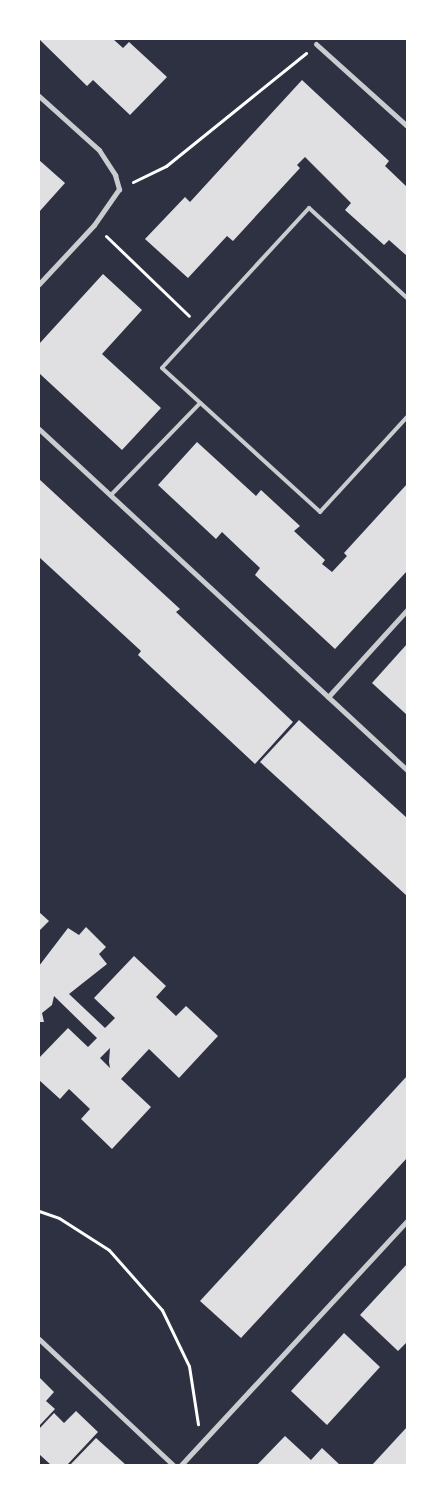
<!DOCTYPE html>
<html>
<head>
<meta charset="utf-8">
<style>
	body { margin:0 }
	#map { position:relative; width:446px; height:1504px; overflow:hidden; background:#2d3142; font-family:Ubuntu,sans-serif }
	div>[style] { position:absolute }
	.building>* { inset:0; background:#e0e0e3 }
	.path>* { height:3px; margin:-1.5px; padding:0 1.5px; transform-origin:1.5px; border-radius:1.5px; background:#fff }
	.service>* { height:4px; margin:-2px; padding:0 2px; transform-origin:2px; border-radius:2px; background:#caccd0 }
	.minor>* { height:5px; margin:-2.5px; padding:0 2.5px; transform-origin:2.5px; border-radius:2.5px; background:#caccd0 }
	span { translate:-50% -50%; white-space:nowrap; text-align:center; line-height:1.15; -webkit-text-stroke:4.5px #fff; paint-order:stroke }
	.frame { position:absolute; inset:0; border:40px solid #fff; pointer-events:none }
</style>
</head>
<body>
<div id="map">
	<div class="building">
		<div style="clip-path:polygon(39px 39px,113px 39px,123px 48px,129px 42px,167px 77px,130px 115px,93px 80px,87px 86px)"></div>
		<div style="clip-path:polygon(302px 80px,389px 161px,385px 166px,407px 187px,407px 256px,389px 240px,384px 245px,345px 210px,351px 203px,305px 157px,297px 165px,300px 168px,233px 241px,227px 236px,188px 278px,145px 239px,185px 197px,190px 202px)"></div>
		<div style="clip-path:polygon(39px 160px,65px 183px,39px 212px)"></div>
		<div style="clip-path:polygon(103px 274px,142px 310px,102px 354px,161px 408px,122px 450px,39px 373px,39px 344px)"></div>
		<div style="clip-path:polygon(197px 442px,256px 496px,261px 490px,300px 526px,294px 531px,325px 560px,322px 564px,332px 572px,347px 556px,344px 553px,407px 484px,407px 571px,335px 649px,255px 575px,260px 568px,222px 532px,216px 539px,158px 485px)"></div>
		<div style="clip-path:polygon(39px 479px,180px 609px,176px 612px,293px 722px,255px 764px,138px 655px,141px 651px,39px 557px)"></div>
		<div style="clip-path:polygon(407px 644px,407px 715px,372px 683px)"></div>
		<div style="clip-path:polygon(299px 720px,407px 818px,407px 896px,260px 762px)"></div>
		<div style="clip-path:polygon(39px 912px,49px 921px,39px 931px)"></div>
		<div style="clip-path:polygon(evenodd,86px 927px,106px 947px,99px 954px,107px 964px,69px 994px,105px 1028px,115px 1018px,94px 998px,134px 956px,166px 986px,156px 997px,176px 1016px,186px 1006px,218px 1036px,179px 1078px,149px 1049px,121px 1079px,151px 1107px,112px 1149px,81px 1119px,90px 1109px,69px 1089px,60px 1099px,39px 1080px,39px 1058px,68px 1028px,88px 1047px,97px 1038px,54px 996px,52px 1005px,42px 1013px,44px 1022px,39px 1022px,39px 966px,68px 928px,79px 935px,86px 927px,110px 1048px,109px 1062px,110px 1068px,100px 1058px,110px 1048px)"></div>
		<div style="clip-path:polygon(407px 1076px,407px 1158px,241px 1338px,200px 1301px)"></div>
		<div style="clip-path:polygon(407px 1264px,407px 1342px,398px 1351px,360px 1315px)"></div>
		<div style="clip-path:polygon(344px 1333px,380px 1367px,327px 1425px,291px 1391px)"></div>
		<div style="clip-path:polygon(39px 1377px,54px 1392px,46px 1401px,55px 1409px,39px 1426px)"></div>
		<div style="clip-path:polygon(76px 1411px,98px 1432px,67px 1465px,51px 1465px,39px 1454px,39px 1429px,54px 1413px,64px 1423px)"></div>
		<div style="clip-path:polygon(407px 1427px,407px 1465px,372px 1465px)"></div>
		<div style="clip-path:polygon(285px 1436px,311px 1460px,322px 1448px,340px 1465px,257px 1465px)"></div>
		<div style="clip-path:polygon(96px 1438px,126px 1465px,70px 1465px)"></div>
	</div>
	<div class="path">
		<div style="left:133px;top:182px;width:37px;rotate:-26deg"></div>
		<div style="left:166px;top:166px;width:180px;rotate:-38.9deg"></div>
		<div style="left:106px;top:236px;width:115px;rotate:43.9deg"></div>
		<div style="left:39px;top:1211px;width:21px;rotate:19deg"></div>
		<div style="left:59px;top:1218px;width:59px;rotate:32.6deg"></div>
		<div style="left:109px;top:1250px;width:80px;rotate:48.5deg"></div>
		<div style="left:162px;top:1310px;width:62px;rotate:64.3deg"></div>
		<div style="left:189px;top:1366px;width:59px;rotate:81.2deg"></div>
	</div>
	<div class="service">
		<div style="left:407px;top:298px;width:133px;rotate:-137.4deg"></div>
		<div style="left:309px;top:208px;width:217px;rotate:132.6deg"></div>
		<div style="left:162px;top:368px;width:214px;rotate:42.3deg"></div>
		<div style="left:320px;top:512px;width:129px;rotate:-47.5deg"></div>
		<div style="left:111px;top:495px;width:128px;rotate:-45.9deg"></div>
	</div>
	<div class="minor">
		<div style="left:316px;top:44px;width:122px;rotate:42deg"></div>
		<div style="left:39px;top:96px;width:81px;rotate:42deg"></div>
		<div style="left:99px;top:150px;width:30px;rotate:57deg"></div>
		<div style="left:115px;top:175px;width:15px;rotate:74deg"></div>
		<div style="left:119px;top:189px;width:44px;rotate:124.8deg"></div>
		<div style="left:94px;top:225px;width:81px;rotate:133deg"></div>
		<div style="left:39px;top:429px;width:502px;rotate:42.82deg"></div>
		<div style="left:328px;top:697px;width:118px;rotate:-47.8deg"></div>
		<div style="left:39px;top:1339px;width:184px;rotate:43.2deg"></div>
		<div style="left:181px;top:1465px;width:333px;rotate:-47.2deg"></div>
	</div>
	<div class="frame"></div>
</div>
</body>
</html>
